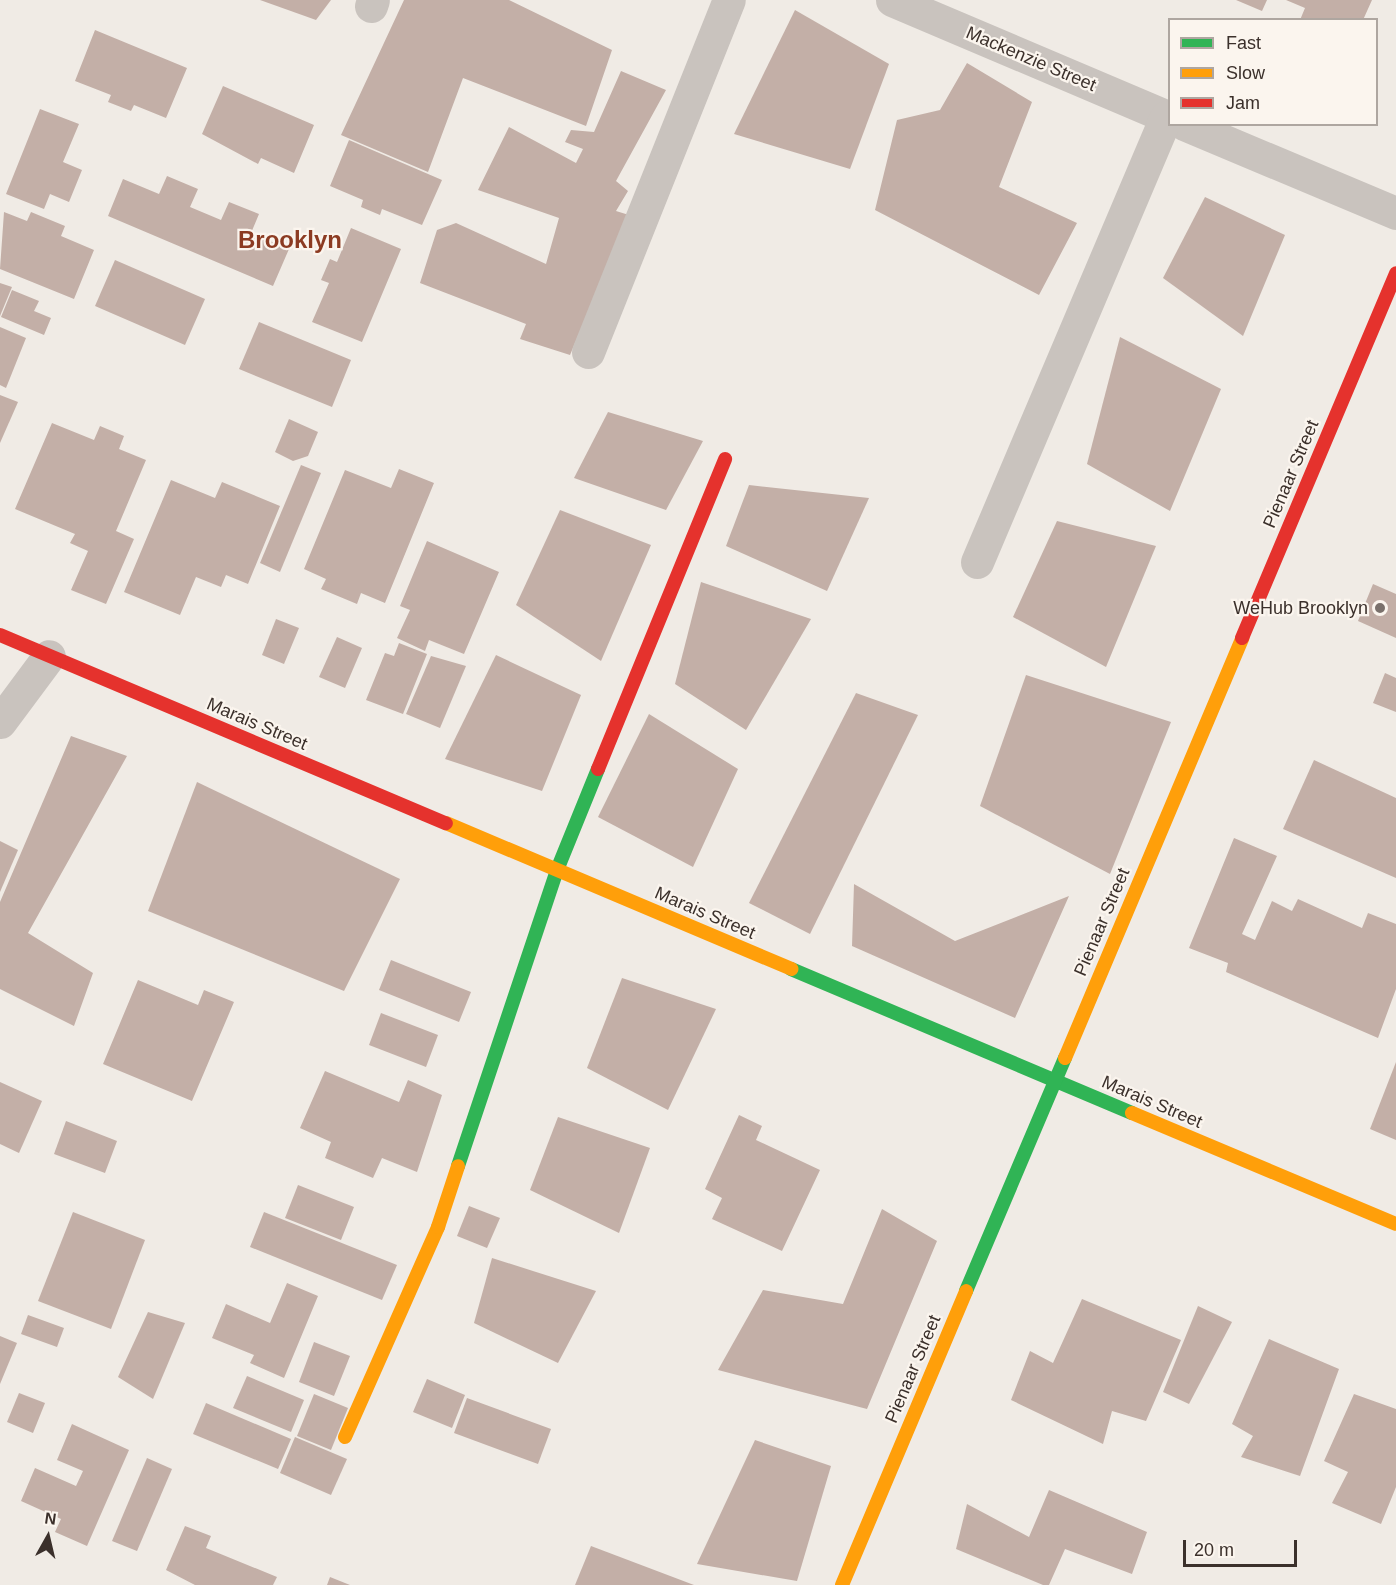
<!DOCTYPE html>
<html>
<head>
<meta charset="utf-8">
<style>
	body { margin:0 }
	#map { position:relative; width:1396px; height:1585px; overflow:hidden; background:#f0ebe5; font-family:Arial,sans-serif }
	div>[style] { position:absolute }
	.building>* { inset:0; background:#c3afa7 }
	.street>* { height:33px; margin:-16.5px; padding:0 16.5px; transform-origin:16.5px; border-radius:16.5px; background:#c9c3be }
	.fast>* { height:14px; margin:-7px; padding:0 7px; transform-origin:7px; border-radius:7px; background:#30b455 }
	.slow>* { height:14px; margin:-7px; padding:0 7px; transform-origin:7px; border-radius:7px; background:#ff9f0a }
	.jam>* { height:14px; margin:-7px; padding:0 7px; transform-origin:7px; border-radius:7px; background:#e5322d }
	.dots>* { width:16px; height:16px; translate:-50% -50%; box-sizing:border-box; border:3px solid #fbf5ee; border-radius:50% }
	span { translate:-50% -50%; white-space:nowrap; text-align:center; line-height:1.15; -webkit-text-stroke:4.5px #fbf5ee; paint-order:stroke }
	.street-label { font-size:18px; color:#3b302b }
	.poi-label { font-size:18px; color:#3b302b }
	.right { translate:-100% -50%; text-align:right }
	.district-label { font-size:24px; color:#8c3b22; font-weight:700 }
	.legend { position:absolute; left:1168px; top:18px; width:210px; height:108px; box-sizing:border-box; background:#fbf5ee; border:2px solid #aea6a0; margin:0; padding:8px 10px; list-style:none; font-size:18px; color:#3b302b }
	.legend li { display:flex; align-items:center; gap:12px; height:30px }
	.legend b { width:30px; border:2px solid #aea6a0 }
	.north { position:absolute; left:18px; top:1507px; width:60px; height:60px; -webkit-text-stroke:4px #fbf5ee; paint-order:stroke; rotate:8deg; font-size:16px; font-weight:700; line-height:24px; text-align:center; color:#3b302b }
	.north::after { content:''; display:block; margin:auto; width:21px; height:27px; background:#3b302b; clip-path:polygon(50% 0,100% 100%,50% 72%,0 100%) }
	.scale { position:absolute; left:1183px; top:1540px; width:114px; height:27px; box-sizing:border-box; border:3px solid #3b302b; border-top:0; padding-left:8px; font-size:18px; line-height:21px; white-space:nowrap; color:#3b302b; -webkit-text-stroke:4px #fbf5ee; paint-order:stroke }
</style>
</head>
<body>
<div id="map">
	<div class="building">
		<div style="clip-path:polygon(260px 0,331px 0,316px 20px)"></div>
		<div style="clip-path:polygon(404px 0,509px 0,612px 50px,586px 126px,463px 78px,428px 172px,341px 135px)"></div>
		<div style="clip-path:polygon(1236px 0,1267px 0,1262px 11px)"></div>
		<div style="clip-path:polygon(1286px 0,1372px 0,1363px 20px,1300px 20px,1305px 8px)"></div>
		<div style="clip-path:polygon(795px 10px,889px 64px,850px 169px,734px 134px)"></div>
		<div style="clip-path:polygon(95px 30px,187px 68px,166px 118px,134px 105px,131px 111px,108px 102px,111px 95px,75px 81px)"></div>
		<div style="clip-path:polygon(967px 63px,1032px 102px,999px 187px,1077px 223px,1039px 295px,875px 210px,897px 120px,940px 110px)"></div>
		<div style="clip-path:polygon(621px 71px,666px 90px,616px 181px,628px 191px,616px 211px,629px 215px,570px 355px,520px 339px,526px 324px,420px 283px,437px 230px,456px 223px,546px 264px,559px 218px,478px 190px,509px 127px,576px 163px,583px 149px,565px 142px,571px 130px,594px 132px)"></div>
		<div style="clip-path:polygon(223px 86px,314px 125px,294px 173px,261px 158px,258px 164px,202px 134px)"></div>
		<div style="clip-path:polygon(40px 109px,79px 124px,63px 162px,82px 170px,69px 202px,50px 194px,44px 209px,6px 194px)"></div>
		<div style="clip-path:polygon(349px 140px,442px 180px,422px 225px,382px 209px,380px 215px,361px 207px,363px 200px,330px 186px)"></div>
		<div style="clip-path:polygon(167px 176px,198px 189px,190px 207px,221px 220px,229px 202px,259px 214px,251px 233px,289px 249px,273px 286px,108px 216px,123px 179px,159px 194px)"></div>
		<div style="clip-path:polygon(1205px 197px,1285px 235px,1243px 336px,1163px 278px)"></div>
		<div style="clip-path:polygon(4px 212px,27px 221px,31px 212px,65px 226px,61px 236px,94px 250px,74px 299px,0 269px)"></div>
		<div style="clip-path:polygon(351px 228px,401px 249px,362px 342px,312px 322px,329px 283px,321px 280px,330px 259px,337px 262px)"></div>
		<div style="clip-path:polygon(115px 260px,205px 299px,185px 345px,95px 306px)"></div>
		<div style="clip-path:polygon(0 283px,12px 287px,0 316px)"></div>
		<div style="clip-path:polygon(12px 290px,39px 301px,34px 311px,51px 318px,44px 335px,1px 317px)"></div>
		<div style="clip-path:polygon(259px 322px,351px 360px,332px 407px,239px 369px)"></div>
		<div style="clip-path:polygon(0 327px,26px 338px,6px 388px,0 385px)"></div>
		<div style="clip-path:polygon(1120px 337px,1221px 389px,1170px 511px,1087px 464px)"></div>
		<div style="clip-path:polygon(0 395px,18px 402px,0 443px)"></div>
		<div style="clip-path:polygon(608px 412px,703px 441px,666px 510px,574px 478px)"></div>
		<div style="clip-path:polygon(289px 419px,318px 432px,308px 456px,293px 461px,275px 452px)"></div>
		<div style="clip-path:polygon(52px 423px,94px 440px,100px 426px,124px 436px,119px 449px,146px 460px,116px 531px,134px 539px,106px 604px,71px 590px,88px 551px,70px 543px,75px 534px,15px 509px)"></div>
		<div style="clip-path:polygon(301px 465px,321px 473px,280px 572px,260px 563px)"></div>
		<div style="clip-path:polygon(399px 469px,434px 483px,385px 603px,361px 593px,357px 604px,321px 589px,326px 579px,304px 569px,345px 470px,391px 488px)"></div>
		<div style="clip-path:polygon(171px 480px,215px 498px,222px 482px,280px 506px,248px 584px,226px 575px,221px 587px,196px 577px,180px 615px,124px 592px)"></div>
		<div style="clip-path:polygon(749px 485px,869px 498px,827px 591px,726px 546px)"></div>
		<div style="clip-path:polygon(560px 510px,651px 545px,601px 661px,516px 605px)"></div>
		<div style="clip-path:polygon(1057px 521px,1156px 546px,1106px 667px,1013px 617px)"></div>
		<div style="clip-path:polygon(427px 541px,499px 572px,464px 654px,429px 640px,425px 651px,397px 638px,410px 610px,400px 606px)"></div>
		<div style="clip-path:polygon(701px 582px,811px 619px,746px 730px,675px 684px)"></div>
		<div style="clip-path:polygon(1373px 584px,1396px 594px,1396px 638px,1358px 621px)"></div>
		<div style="clip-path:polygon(276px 619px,299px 628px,284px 664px,262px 655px)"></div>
		<div style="clip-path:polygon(337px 637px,362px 648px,345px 688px,319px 677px)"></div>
		<div style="clip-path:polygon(399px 643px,427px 654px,403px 714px,366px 700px,385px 653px,394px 656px)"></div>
		<div style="clip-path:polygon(496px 655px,581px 695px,542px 791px,445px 759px)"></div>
		<div style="clip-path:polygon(431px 656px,466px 666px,440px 728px,406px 714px)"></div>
		<div style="clip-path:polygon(1385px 673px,1396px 678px,1396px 712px,1373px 703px)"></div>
		<div style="clip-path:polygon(1026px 675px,1171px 722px,1110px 874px,980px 806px)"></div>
		<div style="clip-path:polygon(856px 693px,918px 715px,810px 934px,749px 903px)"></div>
		<div style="clip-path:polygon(649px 714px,738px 769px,693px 867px,598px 817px)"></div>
		<div style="clip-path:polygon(71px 736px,127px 756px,28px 933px,93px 973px,74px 1026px,0 989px,0 902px)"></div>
		<div style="clip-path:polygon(1314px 760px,1396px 798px,1396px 878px,1283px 829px)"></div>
		<div style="clip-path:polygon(197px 782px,400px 879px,344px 991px,148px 911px)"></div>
		<div style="clip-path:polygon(1234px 838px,1277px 856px,1242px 934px,1255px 940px,1272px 901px,1292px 911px,1298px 899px,1362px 928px,1368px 913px,1396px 924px,1396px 989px,1378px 1038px,1226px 972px,1228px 963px,1189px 948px)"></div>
		<div style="clip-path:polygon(0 841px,18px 850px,0 892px)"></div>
		<div style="clip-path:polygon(854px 884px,955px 941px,1069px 896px,1015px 1018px,852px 946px)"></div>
		<div style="clip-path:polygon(391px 960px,471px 992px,459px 1022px,379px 990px)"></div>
		<div style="clip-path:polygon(622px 978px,716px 1009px,668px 1110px,587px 1068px)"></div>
		<div style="clip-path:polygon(138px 980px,198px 1005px,204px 990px,234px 1002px,192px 1101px,103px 1064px)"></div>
		<div style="clip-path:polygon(381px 1013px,438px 1035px,426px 1067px,369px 1045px)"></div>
		<div style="clip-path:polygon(1396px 1062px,1396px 1140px,1370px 1129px)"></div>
		<div style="clip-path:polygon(325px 1071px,399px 1102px,408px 1080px,442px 1095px,417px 1172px,382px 1158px,373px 1178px,325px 1158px,331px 1142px,300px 1128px)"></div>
		<div style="clip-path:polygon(0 1082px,42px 1101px,19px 1153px,0 1144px)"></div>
		<div style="clip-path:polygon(739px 1115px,762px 1126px,756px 1140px,820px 1170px,782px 1251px,712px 1219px,722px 1198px,705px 1189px)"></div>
		<div style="clip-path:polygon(558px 1117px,650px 1148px,619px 1233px,530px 1190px)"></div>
		<div style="clip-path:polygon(66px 1121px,117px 1141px,105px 1173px,54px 1154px)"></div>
		<div style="clip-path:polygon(298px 1185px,354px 1207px,341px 1240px,285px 1218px)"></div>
		<div style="clip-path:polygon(469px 1206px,500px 1218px,487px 1248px,457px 1236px)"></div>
		<div style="clip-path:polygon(882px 1209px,937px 1241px,867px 1409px,718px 1370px,763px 1290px,843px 1304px)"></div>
		<div style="clip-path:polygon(73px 1212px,145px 1240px,111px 1329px,38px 1301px)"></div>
		<div style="clip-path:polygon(264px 1212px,397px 1265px,382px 1300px,250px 1247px)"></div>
		<div style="clip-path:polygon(492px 1258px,596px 1291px,558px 1363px,474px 1323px)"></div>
		<div style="clip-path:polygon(287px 1283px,318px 1296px,284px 1378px,250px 1363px,254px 1355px,212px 1338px,226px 1304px,270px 1323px)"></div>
		<div style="clip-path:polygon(1082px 1299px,1181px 1340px,1146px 1421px,1112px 1411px,1103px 1444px,1011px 1400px,1030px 1351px,1053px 1363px)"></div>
		<div style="clip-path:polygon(1198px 1306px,1232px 1322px,1189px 1404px,1163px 1392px)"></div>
		<div style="clip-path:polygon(148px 1312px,185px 1323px,153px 1399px,118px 1377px)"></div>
		<div style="clip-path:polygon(28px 1315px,64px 1328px,57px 1347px,21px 1334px)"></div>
		<div style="clip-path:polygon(0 1336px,17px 1343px,0 1384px)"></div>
		<div style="clip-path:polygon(1269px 1339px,1339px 1369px,1300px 1476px,1241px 1457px,1253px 1436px,1232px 1424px)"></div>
		<div style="clip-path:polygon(314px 1342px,350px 1356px,334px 1396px,299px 1382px)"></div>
		<div style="clip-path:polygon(247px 1376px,304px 1400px,291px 1432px,233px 1408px)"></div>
		<div style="clip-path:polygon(427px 1379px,465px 1395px,452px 1428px,413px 1412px)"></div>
		<div style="clip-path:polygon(19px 1393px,45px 1403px,33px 1433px,7px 1422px)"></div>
		<div style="clip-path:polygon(314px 1394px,348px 1408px,331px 1450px,297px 1436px)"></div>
		<div style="clip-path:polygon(1354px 1394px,1396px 1409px,1396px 1487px,1381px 1524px,1332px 1503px,1348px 1472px,1324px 1461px)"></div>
		<div style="clip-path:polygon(467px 1398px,551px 1429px,538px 1464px,454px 1433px)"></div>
		<div style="clip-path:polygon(206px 1403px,291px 1439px,278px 1469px,193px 1434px)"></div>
		<div style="clip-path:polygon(72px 1424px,129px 1450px,87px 1546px,55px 1532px,61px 1519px,21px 1501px,35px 1468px,76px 1486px,83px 1471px,57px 1460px)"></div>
		<div style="clip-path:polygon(295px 1437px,347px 1459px,331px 1495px,280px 1473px)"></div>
		<div style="clip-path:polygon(755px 1440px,831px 1466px,797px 1581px,697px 1564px)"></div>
		<div style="clip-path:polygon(147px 1458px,172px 1469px,137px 1551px,112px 1541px)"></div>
		<div style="clip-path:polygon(1049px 1490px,1147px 1532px,1132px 1574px,1065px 1549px,1049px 1585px,1043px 1585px,956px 1549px,967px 1504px,1029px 1537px)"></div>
		<div style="clip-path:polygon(185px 1526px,211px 1536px,206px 1548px,277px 1577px,273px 1585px,195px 1585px,166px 1570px)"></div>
		<div style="clip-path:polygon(591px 1546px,694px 1585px,575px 1585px)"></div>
		<div style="clip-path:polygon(330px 1577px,350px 1585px,327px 1585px)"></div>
	</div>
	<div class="street">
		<div style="left:892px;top:0;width:302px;rotate:23deg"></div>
		<div style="left:371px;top:6px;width:6px;rotate:-72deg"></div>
		<div style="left:1184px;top:124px;width:230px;rotate:22.8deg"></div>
		<div style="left:588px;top:352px;width:379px;rotate:-68.2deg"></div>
		<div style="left:977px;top:562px;width:483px;rotate:-67deg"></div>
		<div style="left:0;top:722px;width:82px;rotate:-53.4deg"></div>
	</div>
	<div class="fast">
		<div style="left:791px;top:969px;width:370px;rotate:22.9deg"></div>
		<div style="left:458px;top:1166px;width:312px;rotate:-71.5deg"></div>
		<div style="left:557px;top:870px;width:109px;rotate:-67.9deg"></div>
		<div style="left:966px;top:1291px;width:253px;rotate:-67deg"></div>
	</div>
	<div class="slow">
		<div style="left:446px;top:823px;width:375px;rotate:22.9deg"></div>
		<div style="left:1065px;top:1058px;width:456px;rotate:-67.1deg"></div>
		<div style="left:1132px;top:1113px;width:286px;rotate:22.8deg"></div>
		<div style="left:345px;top:1437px;width:230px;rotate:-66.1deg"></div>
		<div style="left:438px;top:1227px;width:64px;rotate:-71.8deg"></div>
		<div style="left:842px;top:1585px;width:319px;rotate:-67.1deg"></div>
	</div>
	<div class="jam">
		<div style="left:0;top:635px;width:484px;rotate:22.9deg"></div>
		<div style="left:1242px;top:638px;width:396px;rotate:-67.1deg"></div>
		<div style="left:598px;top:769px;width:335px;rotate:-67.7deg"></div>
	</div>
	<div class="dots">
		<div style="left:1380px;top:608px;background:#7a716c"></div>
	</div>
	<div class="street-label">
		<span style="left:1031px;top:59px;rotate:23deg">Mackenzie Street</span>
		<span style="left:1291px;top:474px;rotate:-67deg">Pienaar Street</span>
		<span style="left:257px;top:724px;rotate:23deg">Marais Street</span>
		<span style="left:705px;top:913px;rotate:23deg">Marais Street</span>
		<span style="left:1102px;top:922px;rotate:-67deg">Pienaar Street</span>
		<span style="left:1152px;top:1102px;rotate:23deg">Marais Street</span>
		<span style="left:913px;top:1369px;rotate:-67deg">Pienaar Street</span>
	</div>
	<div class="poi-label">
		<span class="right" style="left:1368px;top:608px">WeHub Brooklyn</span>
	</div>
	<div class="district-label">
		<span style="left:290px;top:240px">Brooklyn</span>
	</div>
	<ul class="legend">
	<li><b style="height:8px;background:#30b455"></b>Fast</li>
	<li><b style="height:8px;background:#ff9f0a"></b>Slow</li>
	<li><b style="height:8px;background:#e5322d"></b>Jam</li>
	</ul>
	<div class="north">N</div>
	<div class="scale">20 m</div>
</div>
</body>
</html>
